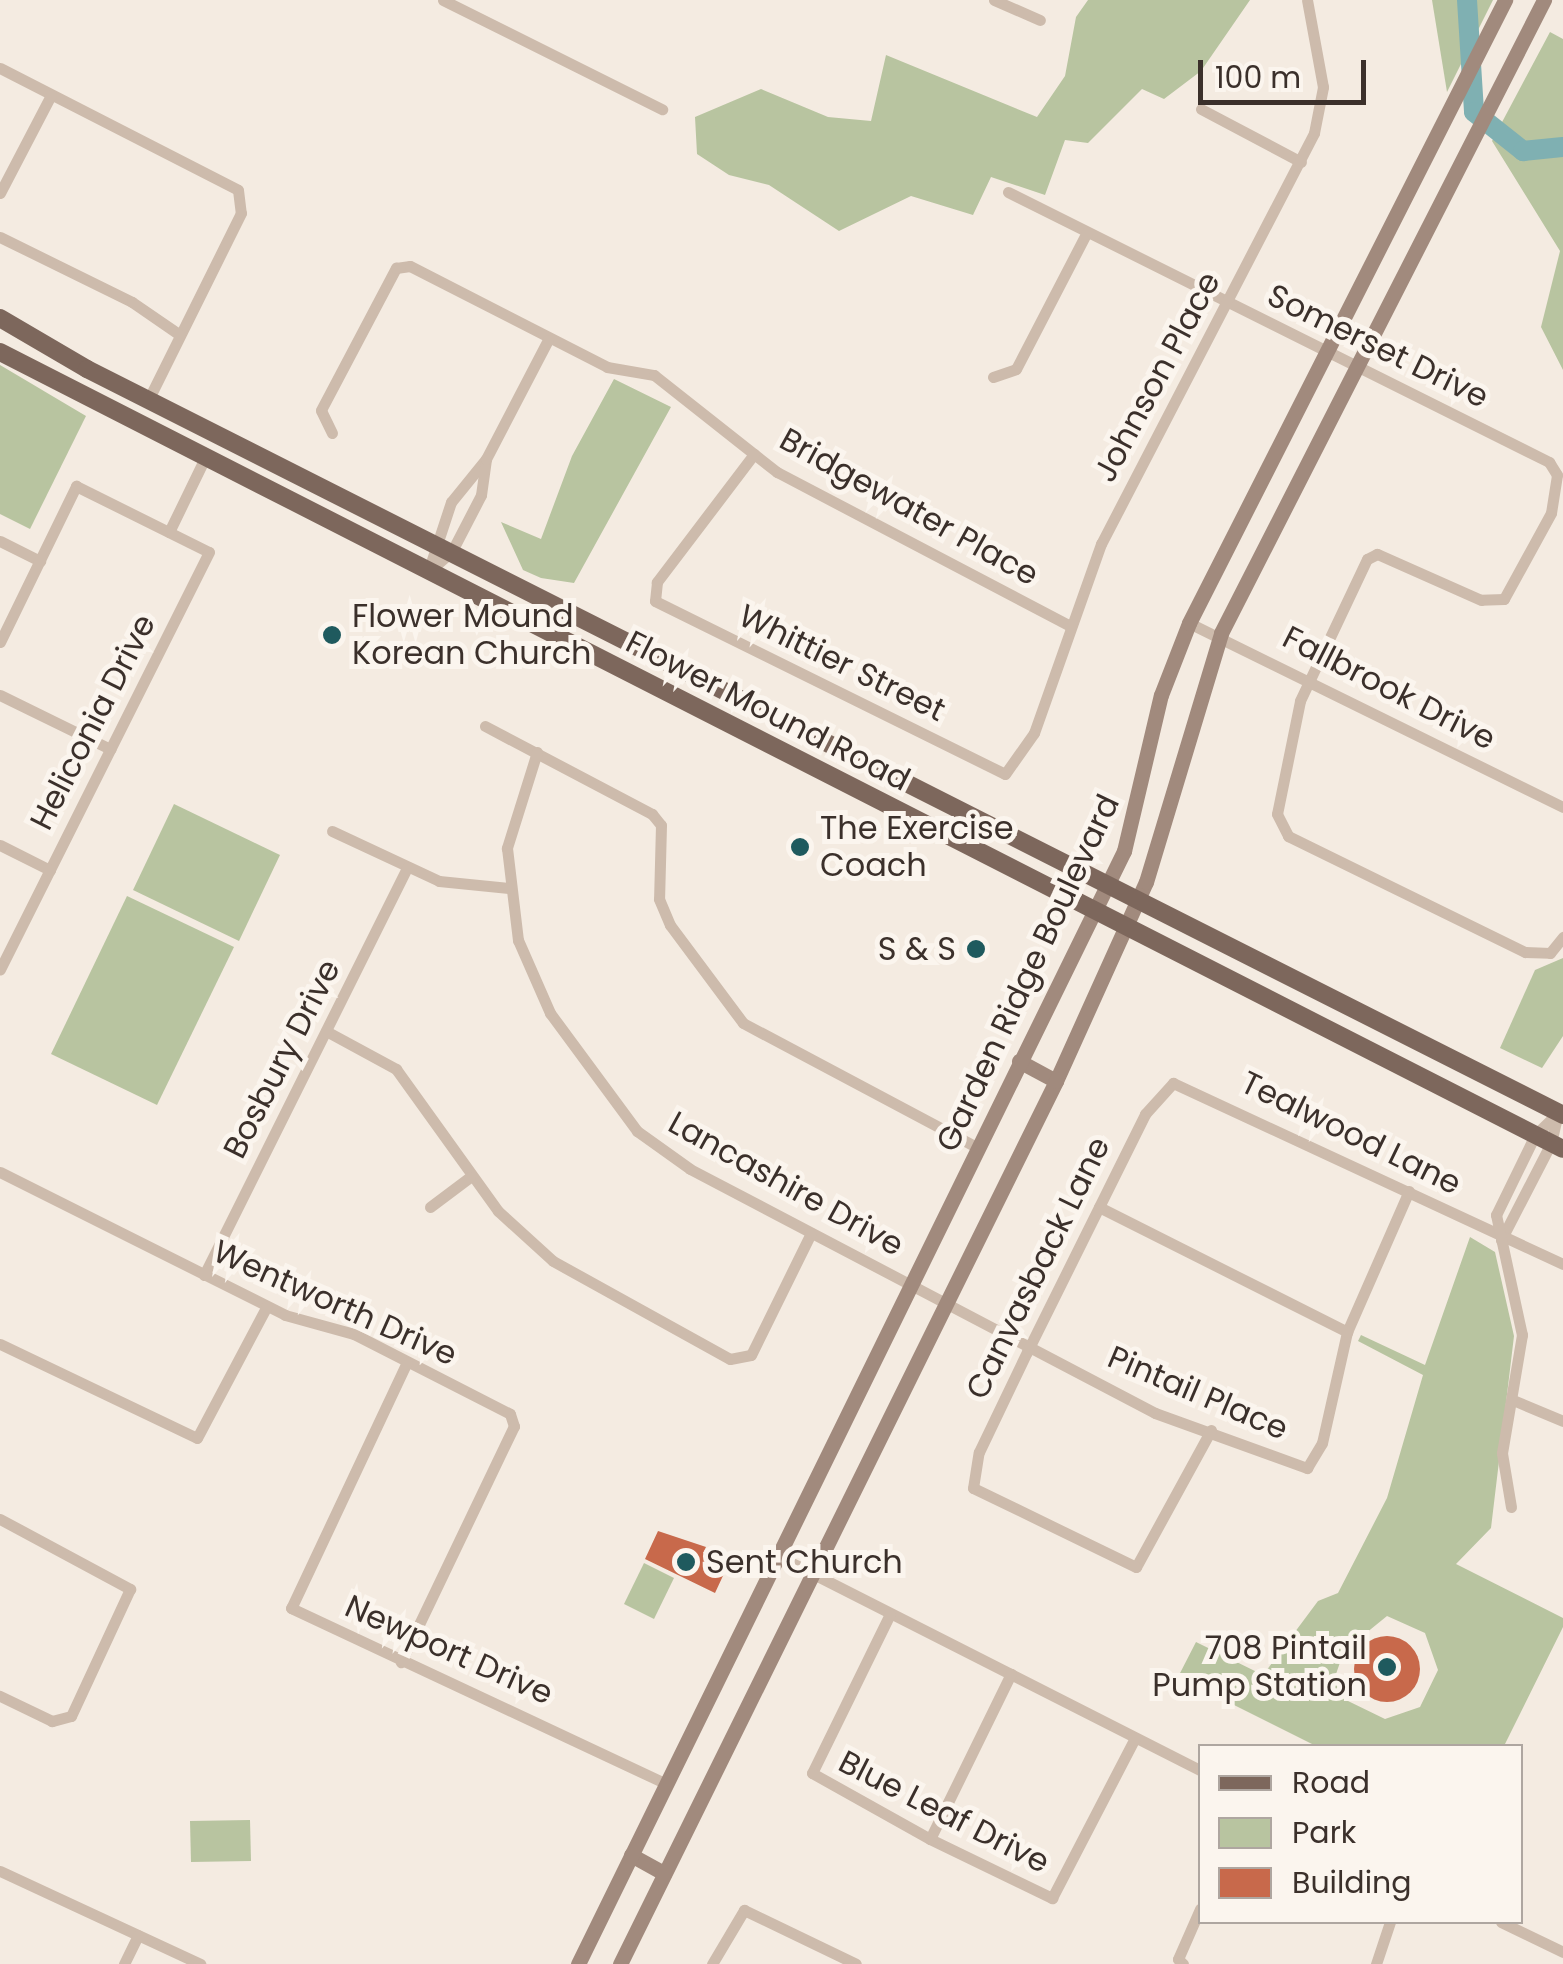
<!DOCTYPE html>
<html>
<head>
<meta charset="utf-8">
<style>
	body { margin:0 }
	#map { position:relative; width:1563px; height:1964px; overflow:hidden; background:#f4ebe1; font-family:Poppins,sans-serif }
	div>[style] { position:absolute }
	.green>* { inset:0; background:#b8c4a0 }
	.river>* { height:20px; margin:-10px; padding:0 10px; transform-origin:10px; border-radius:10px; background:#7fb0b2 }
	.building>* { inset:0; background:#c8694b }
	.round { border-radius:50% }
	.street>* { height:11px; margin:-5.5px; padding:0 5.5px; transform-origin:5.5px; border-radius:5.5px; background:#cdbbac }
	.secondary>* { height:15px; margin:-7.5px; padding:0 7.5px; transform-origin:7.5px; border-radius:7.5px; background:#a18a7d }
	.primary>* { height:18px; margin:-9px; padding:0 9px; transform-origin:9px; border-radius:9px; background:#7d675c }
	.dots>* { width:28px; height:28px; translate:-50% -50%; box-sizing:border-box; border:5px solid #fbf5ee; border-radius:50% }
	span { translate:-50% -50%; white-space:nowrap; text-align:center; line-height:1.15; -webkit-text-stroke:10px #fbf5ee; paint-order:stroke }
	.street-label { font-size:32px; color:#3b302b }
	.poi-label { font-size:32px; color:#3b302b }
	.left { translate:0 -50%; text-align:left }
	.right { translate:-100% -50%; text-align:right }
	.legend { position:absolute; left:1198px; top:1744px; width:325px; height:180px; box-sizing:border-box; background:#fbf5ee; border:2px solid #aea6a0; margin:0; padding:12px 18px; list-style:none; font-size:30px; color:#3b302b }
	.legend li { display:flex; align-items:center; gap:20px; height:50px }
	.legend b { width:50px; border:2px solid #aea6a0 }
	.scale { position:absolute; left:1198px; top:60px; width:168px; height:45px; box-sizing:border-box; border:5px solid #3b302b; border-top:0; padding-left:12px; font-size:30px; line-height:35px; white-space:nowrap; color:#3b302b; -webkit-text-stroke:8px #fbf5ee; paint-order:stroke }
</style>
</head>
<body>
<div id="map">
	<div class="green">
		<div style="clip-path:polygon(1088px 0,1250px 0,1201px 71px,1164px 99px,1142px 89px,1088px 143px,1065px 140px,1045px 195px,991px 177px,973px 215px,911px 196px,839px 231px,769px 185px,729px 175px,697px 154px,695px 117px,761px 89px,828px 117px,871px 121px,886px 55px,1037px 117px,1065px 76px,1076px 17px)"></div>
		<div style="clip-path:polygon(1432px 0,1493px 0,1447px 92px)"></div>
		<div style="clip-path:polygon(1550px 32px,1563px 39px,1563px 370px,1541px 327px,1560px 251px,1492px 141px)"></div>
		<div style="clip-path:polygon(0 365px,86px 416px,30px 529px,0 514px)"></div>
		<div style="clip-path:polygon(614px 379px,671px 407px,574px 583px,541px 578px,523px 570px,501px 522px,541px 539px,572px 456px)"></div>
		<div style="clip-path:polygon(174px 804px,280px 855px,239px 941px,133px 890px)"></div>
		<div style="clip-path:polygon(127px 896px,234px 947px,157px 1105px,51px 1054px)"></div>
		<div style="clip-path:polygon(1563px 958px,1563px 1036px,1542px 1068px,1500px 1048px,1535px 970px)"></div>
		<div style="clip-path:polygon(evenodd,1470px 1237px,1495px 1252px,1514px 1336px,1491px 1528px,1456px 1564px,1563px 1618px,1563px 1627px,1504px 1746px,1316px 1746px,1178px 1677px,1196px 1642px,1263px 1675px,1318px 1601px,1338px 1593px,1387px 1498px,1423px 1375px,1358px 1341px,1361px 1335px,1425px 1365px,1470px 1237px,1387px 1616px,1425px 1633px,1438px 1670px,1420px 1707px,1385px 1719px,1348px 1701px,1336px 1674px,1344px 1651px,1387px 1616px)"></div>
		<div style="clip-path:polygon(644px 1563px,674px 1578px,654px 1619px,624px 1604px)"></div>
		<div style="clip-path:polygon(250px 1820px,251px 1861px,191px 1862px,190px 1821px)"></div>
	</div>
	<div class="river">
		<div style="left:1467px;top:0;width:112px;rotate:86.4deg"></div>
		<div style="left:1474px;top:112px;width:63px;rotate:38.5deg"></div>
		<div style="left:1523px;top:151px;width:40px;rotate:-5.7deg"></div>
	</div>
	<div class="building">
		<div style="clip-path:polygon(658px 1531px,706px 1547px,703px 1553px,728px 1565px,715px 1593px,645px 1559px)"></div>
		<div class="round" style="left:1354px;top:1636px;width:66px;height:66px"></div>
	</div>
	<div class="street">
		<div style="left:443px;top:0;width:245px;rotate:26.5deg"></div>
		<div style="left:994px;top:0;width:50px;rotate:23.5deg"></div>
		<div style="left:0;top:68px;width:267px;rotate:27.1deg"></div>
		<div style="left:238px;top:190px;width:23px;rotate:83deg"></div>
		<div style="left:241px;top:213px;width:209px;rotate:116.4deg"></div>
		<div style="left:1201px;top:109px;width:113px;rotate:27.9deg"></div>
		<div style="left:1008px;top:192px;width:605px;rotate:26.52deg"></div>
		<div style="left:1549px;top:462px;width:15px;rotate:58deg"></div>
		<div style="left:1557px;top:475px;width:38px;rotate:99deg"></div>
		<div style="left:1551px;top:513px;width:98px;rotate:118.7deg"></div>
		<div style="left:1504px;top:599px;width:23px;rotate:178deg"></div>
		<div style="left:1481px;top:600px;width:114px;rotate:-156.1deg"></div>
		<div style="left:1377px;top:554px;width:11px;rotate:153deg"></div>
		<div style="left:1367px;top:559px;width:157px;rotate:115.3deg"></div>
		<div style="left:1300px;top:701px;width:115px;rotate:101.5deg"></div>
		<div style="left:1277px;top:814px;width:25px;rotate:63deg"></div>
		<div style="left:1288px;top:836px;width:264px;rotate:26.1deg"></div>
		<div style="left:1525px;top:952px;width:25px;rotate:2deg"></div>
		<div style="left:1550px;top:953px;width:21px;rotate:-51deg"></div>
		<div style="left:0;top:193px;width:110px;rotate:-62.5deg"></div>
		<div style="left:0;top:237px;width:147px;rotate:26.2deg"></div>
		<div style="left:132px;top:302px;width:58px;rotate:34.5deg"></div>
		<div style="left:993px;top:377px;width:24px;rotate:-19deg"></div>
		<div style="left:1016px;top:369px;width:154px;rotate:-62.6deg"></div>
		<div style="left:332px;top:433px;width:25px;rotate:-116deg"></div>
		<div style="left:321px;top:410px;width:161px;rotate:-62.2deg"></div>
		<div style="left:396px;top:268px;width:14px;rotate:-8deg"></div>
		<div style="left:410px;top:266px;width:221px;rotate:27.1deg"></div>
		<div style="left:607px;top:367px;width:48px;rotate:9.7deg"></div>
		<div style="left:654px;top:375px;width:157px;rotate:38.3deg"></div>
		<div style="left:777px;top:472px;width:331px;rotate:27.7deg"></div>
		<div style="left:754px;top:454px;width:161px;rotate:127.2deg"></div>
		<div style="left:657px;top:582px;width:19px;rotate:96deg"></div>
		<div style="left:655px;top:601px;width:390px;rotate:26.3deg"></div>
		<div style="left:1005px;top:774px;width:50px;rotate:-54.7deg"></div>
		<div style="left:1034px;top:733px;width:201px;rotate:-70.5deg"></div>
		<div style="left:1101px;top:544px;width:463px;rotate:-62.6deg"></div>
		<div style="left:1314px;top:133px;width:47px;rotate:-78.9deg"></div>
		<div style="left:1323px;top:87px;width:88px;rotate:-100.4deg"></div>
		<div style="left:486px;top:459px;width:55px;rotate:129.1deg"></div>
		<div style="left:451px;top:502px;width:74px;rotate:108.2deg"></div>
		<div style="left:428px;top:572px;width:32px;rotate:-41deg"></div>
		<div style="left:452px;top:551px;width:63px;rotate:-62.6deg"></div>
		<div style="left:481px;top:495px;width:36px;rotate:-82deg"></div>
		<div style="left:486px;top:459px;width:134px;rotate:-62.5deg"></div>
		<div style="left:169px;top:532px;width:82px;rotate:-64.1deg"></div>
		<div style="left:0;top:541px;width:45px;rotate:26.6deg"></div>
		<div style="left:1189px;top:623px;width:417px;rotate:26.2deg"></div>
		<div style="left:0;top:642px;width:174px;rotate:-64deg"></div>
		<div style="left:76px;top:486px;width:148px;rotate:26.4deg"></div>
		<div style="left:209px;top:552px;width:467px;rotate:116.6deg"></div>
		<div style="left:0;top:695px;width:123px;rotate:26.1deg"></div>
		<div style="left:485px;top:726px;width:189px;rotate:27.8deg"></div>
		<div style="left:652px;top:814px;width:14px;rotate:51deg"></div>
		<div style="left:661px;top:825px;width:74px;rotate:91.5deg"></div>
		<div style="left:659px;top:899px;width:28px;rotate:67deg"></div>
		<div style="left:670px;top:925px;width:122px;rotate:53.3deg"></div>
		<div style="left:743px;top:1023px;width:264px;rotate:28deg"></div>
		<div style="left:537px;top:752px;width:101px;rotate:107.4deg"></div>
		<div style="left:507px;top:848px;width:93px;rotate:83.2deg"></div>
		<div style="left:518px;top:940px;width:80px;rotate:66.3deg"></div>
		<div style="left:550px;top:1013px;width:147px;rotate:53.6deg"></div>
		<div style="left:637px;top:1131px;width:65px;rotate:35.6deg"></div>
		<div style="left:690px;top:1169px;width:525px;rotate:27.69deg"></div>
		<div style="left:1155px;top:1413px;width:162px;rotate:19.9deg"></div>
		<div style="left:1307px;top:1468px;width:29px;rotate:-59deg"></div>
		<div style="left:1322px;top:1443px;width:114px;rotate:-77.3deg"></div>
		<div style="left:1347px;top:1332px;width:154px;rotate:-66.3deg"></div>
		<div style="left:332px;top:831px;width:118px;rotate:25deg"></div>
		<div style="left:439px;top:881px;width:70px;rotate:5.7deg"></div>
		<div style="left:0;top:845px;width:56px;rotate:26.6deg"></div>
		<div style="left:326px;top:1031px;width:80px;rotate:28.5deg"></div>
		<div style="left:396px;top:1069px;width:175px;rotate:54.3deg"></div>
		<div style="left:498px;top:1211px;width:74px;rotate:42.3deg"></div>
		<div style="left:553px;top:1261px;width:202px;rotate:29deg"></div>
		<div style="left:730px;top:1359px;width:21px;rotate:-11deg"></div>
		<div style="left:751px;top:1355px;width:136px;rotate:-63.8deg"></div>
		<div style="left:0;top:1172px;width:319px;rotate:26.6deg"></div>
		<div style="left:285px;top:1315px;width:72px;rotate:15.4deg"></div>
		<div style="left:354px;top:1334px;width:175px;rotate:27.1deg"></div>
		<div style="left:510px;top:1414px;width:13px;rotate:72deg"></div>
		<div style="left:514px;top:1426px;width:262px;rotate:115.6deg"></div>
		<div style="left:430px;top:1207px;width:50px;rotate:-36.9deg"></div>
		<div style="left:1099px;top:1207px;width:278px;rotate:26.7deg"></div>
		<div style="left:1501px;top:1240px;width:109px;rotate:-62.7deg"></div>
		<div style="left:1551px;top:1143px;width:31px;rotate:-77deg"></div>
		<div style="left:204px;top:1275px;width:456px;rotate:-63.5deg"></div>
		<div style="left:0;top:1344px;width:218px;rotate:25.5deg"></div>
		<div style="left:197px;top:1438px;width:149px;rotate:-62.1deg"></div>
		<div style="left:407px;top:1362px;width:272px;rotate:115.2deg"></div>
		<div style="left:291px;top:1608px;width:414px;rotate:25.1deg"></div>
		<div style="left:1513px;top:1400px;width:54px;rotate:22.8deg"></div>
		<div style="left:1211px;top:1430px;width:156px;rotate:118.7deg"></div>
		<div style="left:1136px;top:1567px;width:181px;rotate:-154.1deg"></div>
		<div style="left:973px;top:1488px;width:36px;rotate:-81deg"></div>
		<div style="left:979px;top:1452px;width:111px;rotate:-64.4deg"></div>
		<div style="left:1027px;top:1352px;width:266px;rotate:-63.6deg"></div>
		<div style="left:1145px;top:1114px;width:42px;rotate:-47.9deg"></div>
		<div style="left:1173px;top:1083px;width:430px;rotate:24.9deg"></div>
		<div style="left:1511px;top:1507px;width:55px;rotate:-99.5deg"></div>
		<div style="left:1502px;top:1453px;width:120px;rotate:-80.4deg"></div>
		<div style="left:1522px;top:1335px;width:123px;rotate:-102.2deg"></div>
		<div style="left:1496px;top:1215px;width:89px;rotate:-64deg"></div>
		<div style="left:1535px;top:1135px;width:32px;rotate:-44deg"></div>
		<div style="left:0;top:1519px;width:148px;rotate:28.3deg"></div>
		<div style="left:130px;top:1589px;width:140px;rotate:114.9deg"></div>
		<div style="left:71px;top:1716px;width:20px;rotate:165deg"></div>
		<div style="left:52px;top:1721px;width:58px;rotate:-154.3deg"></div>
		<div style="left:780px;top:1557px;width:471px;rotate:26.9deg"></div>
		<div style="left:890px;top:1614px;width:177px;rotate:116.1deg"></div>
		<div style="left:812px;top:1773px;width:135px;rotate:29.2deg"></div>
		<div style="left:930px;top:1839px;width:136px;rotate:25.8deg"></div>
		<div style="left:1052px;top:1898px;width:180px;rotate:-62.6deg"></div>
		<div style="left:930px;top:1839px;width:184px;rotate:-63.9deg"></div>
		<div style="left:0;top:1871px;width:221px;rotate:24.9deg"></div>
		<div style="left:1501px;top:1922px;width:69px;rotate:25.8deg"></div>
		<div style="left:124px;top:1964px;width:32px;rotate:-64deg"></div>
		<div style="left:712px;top:1964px;width:63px;rotate:-59.3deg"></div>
		<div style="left:744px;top:1910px;width:124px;rotate:25.7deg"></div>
		<div style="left:1183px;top:1964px;width:7px;rotate:-135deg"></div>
		<div style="left:1178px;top:1959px;width:55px;rotate:-66.3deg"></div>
		<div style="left:1376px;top:1964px;width:44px;rotate:-71.6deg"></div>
	</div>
	<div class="secondary">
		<div style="left:1019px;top:1061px;width:42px;rotate:28.4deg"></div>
		<div style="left:631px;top:1855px;width:38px;rotate:29deg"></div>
		<div style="left:578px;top:1964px;width:1240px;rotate:-63.87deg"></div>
		<div style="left:1124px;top:851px;width:160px;rotate:-76.7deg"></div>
		<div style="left:1161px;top:695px;width:77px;rotate:-68.7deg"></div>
		<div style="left:1189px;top:623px;width:699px;rotate:-63.1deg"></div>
		<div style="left:620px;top:1964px;width:985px;rotate:-63.72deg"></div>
		<div style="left:1056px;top:1081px;width:218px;rotate:-65.7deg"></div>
		<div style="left:1146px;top:882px;width:260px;rotate:-73.2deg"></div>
		<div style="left:1221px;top:633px;width:711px;rotate:-62.97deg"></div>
	</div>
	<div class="primary">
		<div style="left:0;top:318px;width:101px;rotate:30.4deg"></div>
		<div style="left:87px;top:369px;width:1654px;rotate:26.81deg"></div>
		<div style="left:0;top:352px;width:1754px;rotate:27.02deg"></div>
	</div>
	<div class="dots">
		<div style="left:332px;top:635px;background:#1f5a5e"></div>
		<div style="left:800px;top:847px;background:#1f5a5e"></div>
		<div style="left:976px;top:949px;background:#1f5a5e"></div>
		<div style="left:686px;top:1562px;background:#1f5a5e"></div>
		<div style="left:1387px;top:1667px;background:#1f5a5e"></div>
	</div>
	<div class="street-label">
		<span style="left:1378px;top:346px;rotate:26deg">Somerset Drive</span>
		<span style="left:1157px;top:377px;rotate:-62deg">Johnson Place</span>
		<span style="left:909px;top:507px;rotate:29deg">Bridgewater Place</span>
		<span style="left:842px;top:663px;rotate:26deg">Whittier Street</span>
		<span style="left:1389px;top:688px;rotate:27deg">Fallbrook Drive</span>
		<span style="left:768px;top:711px;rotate:27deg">Flower Mound Road</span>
		<span style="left:93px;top:722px;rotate:-63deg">Heliconia Drive</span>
		<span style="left:1028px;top:973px;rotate:-65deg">Garden Ridge Boulevard</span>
		<span style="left:282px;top:1059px;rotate:-63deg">Bosbury Drive</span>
		<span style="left:1351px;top:1133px;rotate:26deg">Tealwood Lane</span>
		<span style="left:786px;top:1184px;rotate:29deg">Lancashire Drive</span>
		<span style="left:1038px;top:1268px;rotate:-64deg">Canvasback Lane</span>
		<span style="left:335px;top:1303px;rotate:24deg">Wentworth Drive</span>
		<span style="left:1198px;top:1393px;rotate:23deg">Pintail Place</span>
		<span style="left:449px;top:1650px;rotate:24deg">Newport Drive</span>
		<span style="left:944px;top:1812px;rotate:27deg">Blue Leaf Drive</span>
	</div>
	<div class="poi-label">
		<span class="left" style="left:352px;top:635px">Flower Mound<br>Korean Church</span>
		<span class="left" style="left:820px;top:847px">The Exercise<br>Coach</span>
		<span class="right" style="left:956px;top:949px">S &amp; S</span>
		<span class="left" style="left:706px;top:1562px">Sent Church</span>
		<span class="right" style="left:1367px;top:1667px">708 Pintail<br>Pump Station</span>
	</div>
	<ul class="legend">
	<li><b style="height:12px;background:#7d675c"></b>Road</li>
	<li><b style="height:28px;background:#b8c4a0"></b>Park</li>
	<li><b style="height:28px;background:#c8694b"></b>Building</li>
	</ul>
	<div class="scale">100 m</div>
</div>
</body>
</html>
